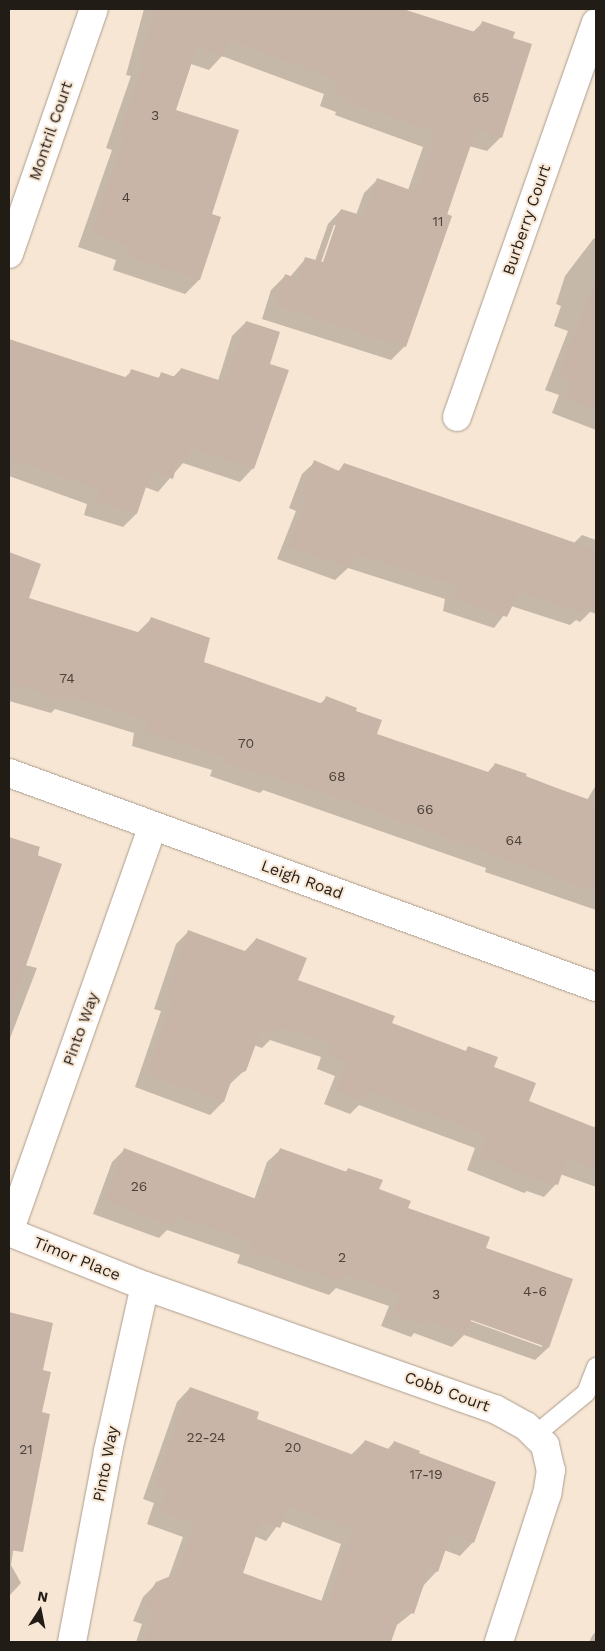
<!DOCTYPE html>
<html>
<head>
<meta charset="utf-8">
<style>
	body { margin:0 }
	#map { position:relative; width:605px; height:1651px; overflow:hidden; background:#f7e6d4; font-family:"Work Sans",sans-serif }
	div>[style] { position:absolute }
	.shadow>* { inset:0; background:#0003 }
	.building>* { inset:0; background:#c9b5a8 }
	.roads { filter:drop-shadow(0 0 1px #ad9d8d) drop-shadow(0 0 1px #ad9d8d) }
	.lane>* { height:18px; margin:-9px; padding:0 9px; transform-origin:9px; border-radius:9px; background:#fff }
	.street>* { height:28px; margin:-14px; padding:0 14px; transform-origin:14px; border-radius:14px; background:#fff }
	span { translate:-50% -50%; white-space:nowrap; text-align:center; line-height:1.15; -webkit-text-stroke:4px #f7e6d4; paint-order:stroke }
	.number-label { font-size:14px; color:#4c423a }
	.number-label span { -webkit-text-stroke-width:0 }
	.street-label { font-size:16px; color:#221c16 }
	.frame { position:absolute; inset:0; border:10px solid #221c16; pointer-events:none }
	.north { position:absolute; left:15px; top:1586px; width:50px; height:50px; -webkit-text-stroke:4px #f7e6d4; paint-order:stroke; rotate:11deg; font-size:14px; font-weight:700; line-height:20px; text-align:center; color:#221c16 }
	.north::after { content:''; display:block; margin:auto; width:18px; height:22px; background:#221c16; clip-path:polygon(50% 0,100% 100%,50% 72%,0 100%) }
</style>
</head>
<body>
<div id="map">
	<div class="shadow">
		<div style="clip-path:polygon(evenodd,144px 9px,408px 9px,407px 11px,473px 32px,482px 23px,501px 137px,487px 151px,469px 146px,405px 346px,391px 360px,262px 319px,271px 290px,285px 276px,290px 277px,306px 258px,315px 261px,328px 224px,341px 210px,356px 215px,364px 193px,378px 179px,408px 190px,423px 147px,335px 115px,336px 112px,320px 106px,324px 94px,222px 56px,209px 70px,191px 64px,175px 111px,211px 215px,219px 218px,199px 280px,185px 294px,113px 270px,116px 260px,78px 247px,112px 150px,106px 148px,131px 76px,126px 75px,144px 9px,334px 225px,337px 225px,322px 269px,319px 268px,334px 225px)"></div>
		<div style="clip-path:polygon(594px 238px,596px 239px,596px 430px,552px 413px,559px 395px,545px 390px,568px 331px,554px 326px,561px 306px,556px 304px,565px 276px)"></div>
		<div style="clip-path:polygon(246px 322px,268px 365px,253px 468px,240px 482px,183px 463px,158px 492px,145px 487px,136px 514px,123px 527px,84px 515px,87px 504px,9px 476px,9px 340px,124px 378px,132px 371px,157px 379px,162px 374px,173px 377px,181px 369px,218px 381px,232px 336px)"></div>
		<div style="clip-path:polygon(315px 462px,337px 472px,345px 465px,573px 544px,582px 535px,596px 540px,596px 614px,590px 612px,580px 622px,576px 620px,570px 625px,511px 606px,494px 628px,443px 611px,445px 599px,348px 568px,335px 580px,277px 559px,296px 511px,289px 508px,302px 474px)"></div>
		<div style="clip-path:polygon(9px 553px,39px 564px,27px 598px,137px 633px,151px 619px,202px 663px,320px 704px,326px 698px,354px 712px,376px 734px,487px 773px,495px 764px,587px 800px,596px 785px,596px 910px,485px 872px,486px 868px,263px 790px,260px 793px,210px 776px,212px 770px,132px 746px,134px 733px,55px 709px,51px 713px,9px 701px)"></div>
		<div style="clip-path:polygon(9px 838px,39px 848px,25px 965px,37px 968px,9px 1041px)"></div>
		<div style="clip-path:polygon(189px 931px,244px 952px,256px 939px,297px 981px,391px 1024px,465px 1052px,469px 1048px,527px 1102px,594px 1128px,596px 1123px,596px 1187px,560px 1174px,556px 1184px,544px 1197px,527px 1191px,524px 1193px,467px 1170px,475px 1148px,359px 1105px,350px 1114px,324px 1104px,335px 1076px,317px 1069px,321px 1057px,270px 1040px,262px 1048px,254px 1045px,245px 1070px,229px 1085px,223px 1102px,210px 1115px,135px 1087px,161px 1011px,154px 1009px,176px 944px)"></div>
		<div style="clip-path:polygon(evenodd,125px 1149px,254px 1200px,267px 1162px,280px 1150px,345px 1172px,348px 1169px,407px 1209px,484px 1248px,548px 1348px,535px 1360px,464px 1335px,452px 1347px,414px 1333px,411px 1337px,381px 1326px,389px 1306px,336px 1288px,329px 1295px,237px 1263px,240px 1255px,167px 1230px,159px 1238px,93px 1214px,112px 1162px,125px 1149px,466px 1317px,542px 1345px,542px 1347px,465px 1319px,466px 1317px)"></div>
		<div style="clip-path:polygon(9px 1313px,52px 1324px,41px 1371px,11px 1565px,21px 1583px,9px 1596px)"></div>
		<div style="clip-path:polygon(evenodd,190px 1388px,255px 1420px,351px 1455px,365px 1441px,387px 1450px,394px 1442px,417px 1454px,473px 1542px,460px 1556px,444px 1550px,437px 1571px,424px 1585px,412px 1613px,397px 1625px,391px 1642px,136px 1642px,142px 1624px,133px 1621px,143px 1597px,157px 1583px,168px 1579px,183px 1537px,147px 1524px,154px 1503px,143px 1499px,177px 1402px,190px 1388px,281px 1521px,341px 1544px,321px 1602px,241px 1574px,254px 1536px,266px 1541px,281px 1521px)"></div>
		<div style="clip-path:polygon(596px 1631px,596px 1642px,589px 1642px,592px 1636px)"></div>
	</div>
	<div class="building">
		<div style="clip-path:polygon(156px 9px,403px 9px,478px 33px,482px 21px,515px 32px,513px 38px,532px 44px,502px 138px,478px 130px,474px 136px,447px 214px,452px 216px,406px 347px,275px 305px,285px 274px,298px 279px,305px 257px,323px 262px,341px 209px,364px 216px,377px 178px,416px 192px,436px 133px,348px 101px,349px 98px,333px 92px,337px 80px,229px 40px,224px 57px,197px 47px,176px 110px,239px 130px,212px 214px,221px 217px,200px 280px,126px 256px,129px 246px,91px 233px,125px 136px,120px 134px,144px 62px,139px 61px)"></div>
		<div style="clip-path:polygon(594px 283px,596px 283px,596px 411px,565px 399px,572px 381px,558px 376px)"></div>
		<div style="clip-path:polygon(246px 321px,280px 332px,270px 364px,289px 370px,254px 469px,191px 448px,187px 461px,179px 458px,173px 479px,151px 472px,137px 514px,96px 501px,100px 490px,9px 458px,9px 339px,128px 378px,131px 369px,159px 378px,161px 372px,178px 378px,181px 368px,225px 382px)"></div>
		<div style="clip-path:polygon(314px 460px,339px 471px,344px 463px,596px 550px,596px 611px,586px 607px,584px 614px,519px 592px,507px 617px,454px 599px,457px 585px,354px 554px,349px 568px,288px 547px,307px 499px,301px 495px)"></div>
		<div style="clip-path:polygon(9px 552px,41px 564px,29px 598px,144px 634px,151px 617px,210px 638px,204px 662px,323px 704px,326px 696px,357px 708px,356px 711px,382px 720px,377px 734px,491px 773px,495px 763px,527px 774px,525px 777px,596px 802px,596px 892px,330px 795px,223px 762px,225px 757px,145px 732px,147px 720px,67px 695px,65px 700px,9px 682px)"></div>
		<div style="clip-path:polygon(9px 837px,40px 847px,37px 855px,62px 864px,13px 1002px,9px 1001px)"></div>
		<div style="clip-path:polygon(188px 930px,250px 953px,256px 938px,307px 958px,298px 980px,395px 1016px,392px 1023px,466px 1051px,468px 1046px,498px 1057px,494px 1067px,536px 1083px,529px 1101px,596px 1128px,596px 1170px,567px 1159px,558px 1185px,512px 1172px,513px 1169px,479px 1157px,487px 1135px,368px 1091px,364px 1102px,336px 1091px,347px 1063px,329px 1056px,333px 1044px,280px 1027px,276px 1036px,261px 1030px,246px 1071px,233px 1076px,224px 1102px,147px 1074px,173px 998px,166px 996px)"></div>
		<div style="clip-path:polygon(124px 1148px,261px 1201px,280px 1148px,347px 1172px,348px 1168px,383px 1180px,379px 1189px,411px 1201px,408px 1208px,490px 1237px,486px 1248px,573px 1279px,549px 1348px,471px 1320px,466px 1334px,426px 1320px,424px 1325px,393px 1314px,400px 1294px,345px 1274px,342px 1283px,249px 1250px,252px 1242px,177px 1216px,173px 1226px,105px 1201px)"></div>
		<div style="clip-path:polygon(9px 1312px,53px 1323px,43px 1370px,51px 1372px,42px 1412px,50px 1414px,23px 1552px,9px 1550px)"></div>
		<div style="clip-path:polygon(evenodd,190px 1387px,259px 1412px,257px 1419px,359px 1457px,365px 1440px,391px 1450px,394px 1441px,420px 1451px,419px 1453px,496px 1482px,474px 1543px,451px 1534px,438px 1572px,429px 1568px,414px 1614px,401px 1609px,390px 1642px,144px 1642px,154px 1611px,145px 1608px,153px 1587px,156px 1582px,178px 1573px,195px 1524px,159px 1511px,167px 1489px,155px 1485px,190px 1387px,289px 1506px,353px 1530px,328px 1603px,243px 1573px,261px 1521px,280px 1528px,289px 1506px)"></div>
	</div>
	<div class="roads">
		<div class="lane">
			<div style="left:535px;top:1435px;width:66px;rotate:-39.5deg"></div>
			<div style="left:586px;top:1393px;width:28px;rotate:-69deg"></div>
		</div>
		<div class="street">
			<div style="left:9px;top:254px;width:259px;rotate:-70.9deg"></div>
			<div style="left:457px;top:417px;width:418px;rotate:-70.6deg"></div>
			<div style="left:9px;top:773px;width:625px;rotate:20.03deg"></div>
			<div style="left:9px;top:1232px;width:146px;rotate:21.7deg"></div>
			<div style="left:145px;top:1286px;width:371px;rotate:19.4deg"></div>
			<div style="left:495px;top:1409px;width:35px;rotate:29deg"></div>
			<div style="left:526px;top:1426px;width:27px;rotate:45deg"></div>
			<div style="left:545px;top:1445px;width:26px;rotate:77deg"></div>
			<div style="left:551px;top:1470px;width:24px;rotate:99deg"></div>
			<div style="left:547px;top:1494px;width:156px;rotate:108deg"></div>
			<div style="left:9px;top:1232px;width:431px;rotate:-70.5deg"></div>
			<div style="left:72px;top:1642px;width:194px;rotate:-79.3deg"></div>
			<div style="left:108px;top:1451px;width:169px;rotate:-77.4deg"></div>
		</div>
	</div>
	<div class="number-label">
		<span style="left:481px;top:97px">65</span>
		<span style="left:155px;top:115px">3</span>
		<span style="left:126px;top:197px">4</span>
		<span style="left:438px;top:221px">11</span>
		<span style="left:67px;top:678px">74</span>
		<span style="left:246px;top:743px">70</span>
		<span style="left:337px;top:776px">68</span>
		<span style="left:425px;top:809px">66</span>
		<span style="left:514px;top:840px">64</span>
		<span style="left:139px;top:1186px">26</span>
		<span style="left:342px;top:1257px">2</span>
		<span style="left:535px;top:1291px">4-6</span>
		<span style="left:436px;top:1294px">3</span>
		<span style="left:206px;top:1437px">22-24</span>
		<span style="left:293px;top:1447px">20</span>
		<span style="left:26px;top:1449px">21</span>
		<span style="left:426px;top:1474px">17-19</span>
	</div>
	<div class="street-label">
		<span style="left:51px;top:131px;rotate:-71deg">Montril Court</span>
		<span style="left:527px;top:220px;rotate:-71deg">Burberry Court</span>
		<span style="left:302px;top:880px;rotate:20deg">Leigh Road</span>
		<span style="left:81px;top:1029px;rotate:-70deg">Pinto Way</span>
		<span style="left:77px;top:1259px;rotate:22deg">Timor Place</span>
		<span style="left:447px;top:1392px;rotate:20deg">Cobb Court</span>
		<span style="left:106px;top:1464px;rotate:-79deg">Pinto Way</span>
	</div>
	<div class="frame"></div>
	<div class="north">N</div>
</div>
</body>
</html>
